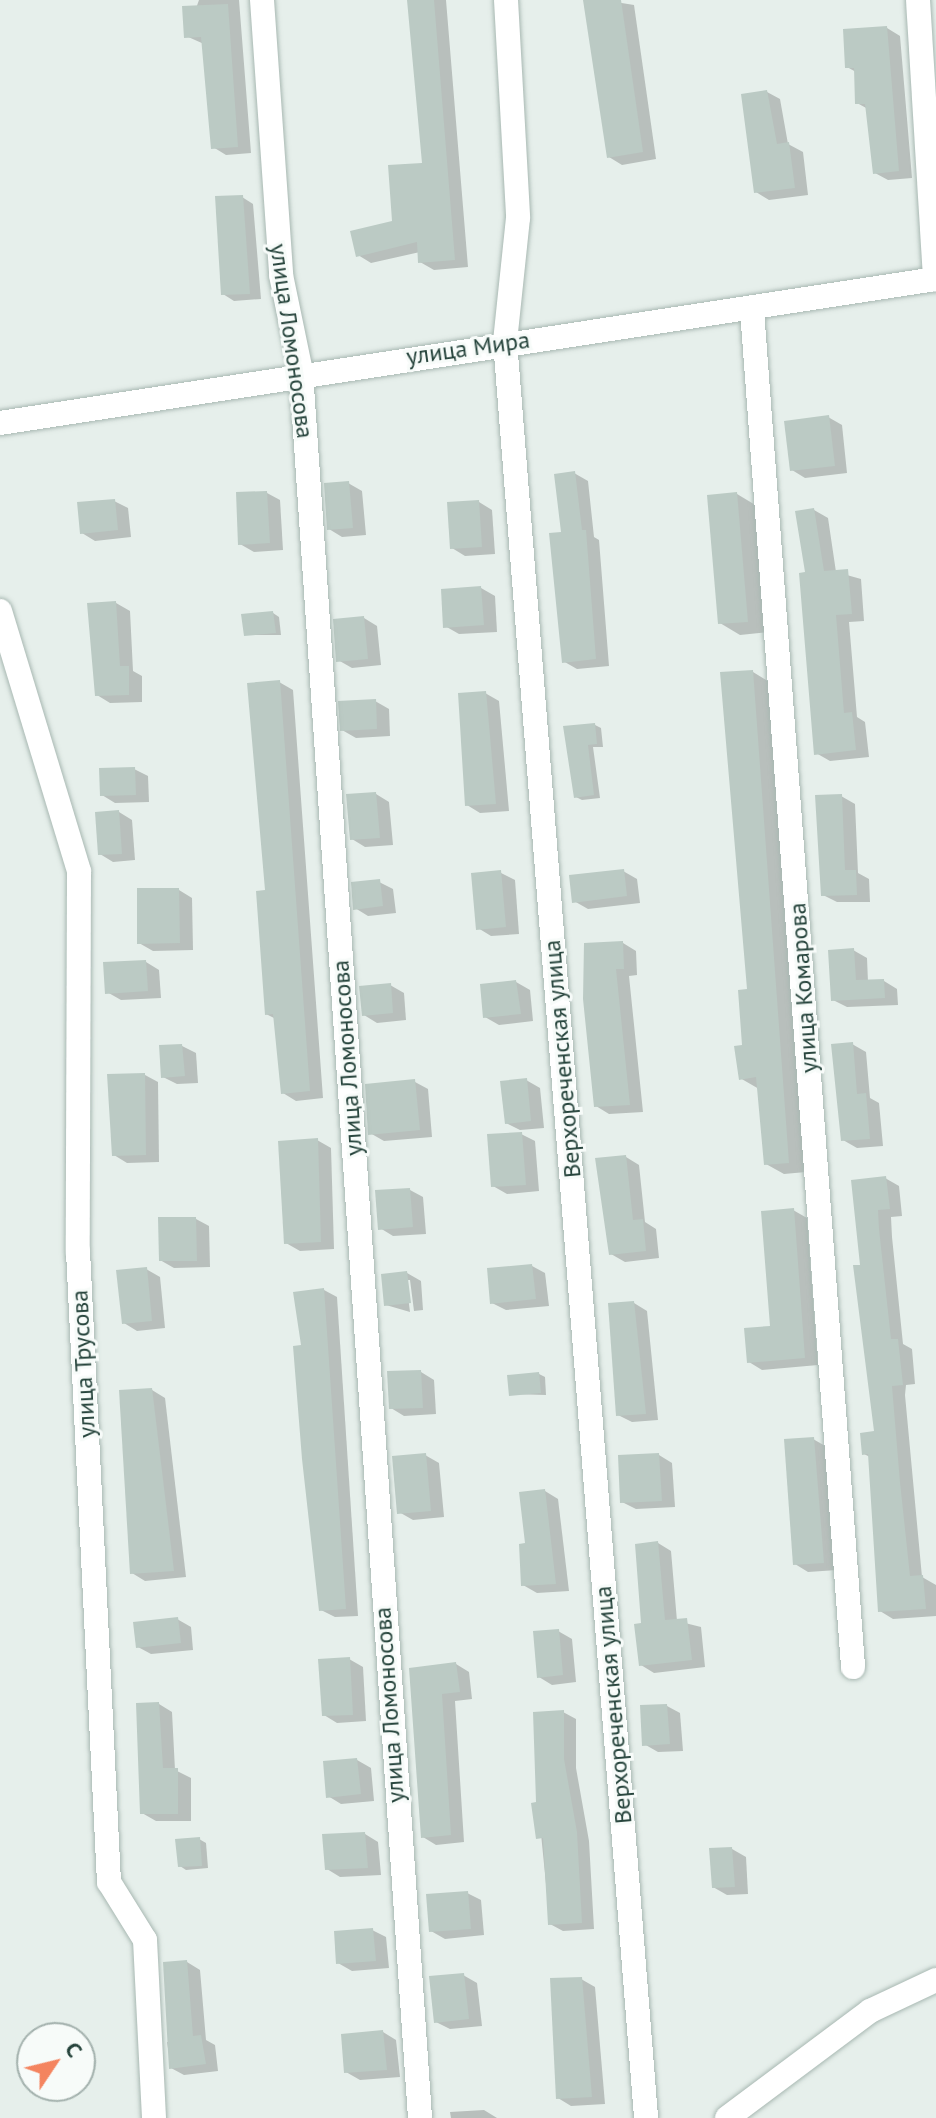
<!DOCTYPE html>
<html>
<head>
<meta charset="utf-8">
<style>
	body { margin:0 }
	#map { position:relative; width:936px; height:2118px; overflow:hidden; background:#e6efeb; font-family:"PT Sans",sans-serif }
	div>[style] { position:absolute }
	.shadow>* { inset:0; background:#0003 }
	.building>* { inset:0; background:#bbcac4 }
	.roads { filter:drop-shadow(0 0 2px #a8b8b2) drop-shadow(0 0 2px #a8b8b2) }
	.minor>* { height:24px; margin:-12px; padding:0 12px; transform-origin:12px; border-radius:12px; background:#fff }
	span { translate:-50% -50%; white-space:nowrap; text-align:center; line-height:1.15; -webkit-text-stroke:6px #f7fbf9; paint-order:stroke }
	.street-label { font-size:24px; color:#24423a }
	.north { position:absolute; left:16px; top:2022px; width:80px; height:80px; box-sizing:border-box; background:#f7fbf9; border:2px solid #a3b1ad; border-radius:50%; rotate:55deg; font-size:22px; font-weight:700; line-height:32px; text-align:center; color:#24423a }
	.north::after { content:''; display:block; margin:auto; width:28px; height:36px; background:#f4845f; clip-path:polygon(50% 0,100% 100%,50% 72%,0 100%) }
</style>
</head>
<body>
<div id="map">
	<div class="shadow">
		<div style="clip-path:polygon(199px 0,239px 0,251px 153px,226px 155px,213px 147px,204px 44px,186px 36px)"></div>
		<div style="clip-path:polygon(409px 0,446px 0,468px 267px,434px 270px,420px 262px,420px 252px,371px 263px,358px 255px,394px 222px,424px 165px)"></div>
		<div style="clip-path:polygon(603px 0,634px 5px,656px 159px,622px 165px,609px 157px)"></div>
		<div style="clip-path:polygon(887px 28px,900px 36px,912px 178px,888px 180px,875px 173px,868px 109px,857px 103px,856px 72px,847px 67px)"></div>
		<div style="clip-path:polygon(767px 92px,780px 99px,788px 144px,803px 152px,808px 195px,769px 200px,756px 192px)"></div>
		<div style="clip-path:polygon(242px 197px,253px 204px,261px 299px,234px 301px,223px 294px)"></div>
		<div style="clip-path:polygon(828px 417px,842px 425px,847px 473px,805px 478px,792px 470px)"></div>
		<div style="clip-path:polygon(574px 473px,588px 481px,594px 537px,599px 540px,609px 666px,577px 669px,563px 661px,563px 534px)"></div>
		<div style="clip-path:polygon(348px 483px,362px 491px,366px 535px,342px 537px,329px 529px)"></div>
		<div style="clip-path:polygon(267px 493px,280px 500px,283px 550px,254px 552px,240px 544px)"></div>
		<div style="clip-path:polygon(737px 494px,757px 506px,768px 632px,740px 635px,720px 623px)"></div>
		<div style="clip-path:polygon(114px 501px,128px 508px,131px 537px,95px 541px,82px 533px)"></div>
		<div style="clip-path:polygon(479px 502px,492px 510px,495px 554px,465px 556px,452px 548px)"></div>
		<div style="clip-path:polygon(814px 510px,828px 518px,836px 572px,861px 579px,864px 621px,849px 622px,857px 717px,865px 722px,869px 757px,830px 761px,816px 753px,807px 574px)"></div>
		<div style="clip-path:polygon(481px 588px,495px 596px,497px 632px,459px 634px,445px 626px)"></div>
		<div style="clip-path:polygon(116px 603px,130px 611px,133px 671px,142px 676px,142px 702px,110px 703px,97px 695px)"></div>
		<div style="clip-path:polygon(273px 613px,279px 617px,281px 635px,245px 635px)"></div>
		<div style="clip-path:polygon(364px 618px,377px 626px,381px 665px,352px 668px,338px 660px)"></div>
		<div style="clip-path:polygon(753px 672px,771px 683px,806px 1172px,784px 1174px,766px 1164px,759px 1089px,740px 1078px,749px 991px)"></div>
		<div style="clip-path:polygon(279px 682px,293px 690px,323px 1098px,296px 1101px,283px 1093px,276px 1019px,266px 1014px,267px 892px)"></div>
		<div style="clip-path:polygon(485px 693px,499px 701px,509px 811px,480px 813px,467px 805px)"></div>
		<div style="clip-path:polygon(375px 701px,389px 709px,390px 736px,356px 738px,342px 730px)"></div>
		<div style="clip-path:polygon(595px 725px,601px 728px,603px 747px,593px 747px,600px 798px,582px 800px,576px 797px,565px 727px)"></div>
		<div style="clip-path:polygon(134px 769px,148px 776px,149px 802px,115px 803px,102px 795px)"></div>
		<div style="clip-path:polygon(376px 794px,389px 802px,393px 845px,365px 847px,352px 839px)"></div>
		<div style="clip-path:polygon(841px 796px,855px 804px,858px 873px,869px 879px,870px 902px,837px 902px,823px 895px)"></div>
		<div style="clip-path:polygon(119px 812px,132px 820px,135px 860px,113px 862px,100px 854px)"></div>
		<div style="clip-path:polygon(623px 871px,637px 879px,640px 903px,588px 909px,574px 901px)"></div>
		<div style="clip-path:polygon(501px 873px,515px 880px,519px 934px,491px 936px,478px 928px)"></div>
		<div style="clip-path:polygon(379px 882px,393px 889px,396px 913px,368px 916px,355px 908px)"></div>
		<div style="clip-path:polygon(179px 890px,192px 898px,193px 950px,153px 951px,139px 943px)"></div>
		<div style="clip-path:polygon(623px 943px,636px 951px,637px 975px,629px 976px,643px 1112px,609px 1114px,596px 1106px,585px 999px)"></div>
		<div style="clip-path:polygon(853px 950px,867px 958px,868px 982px,884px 981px,897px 989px,898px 1005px,847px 1007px,833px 1000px)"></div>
		<div style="clip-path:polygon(146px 962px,159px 970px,161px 998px,121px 1000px,107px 992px)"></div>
		<div style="clip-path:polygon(516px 982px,530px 990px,533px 1021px,499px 1025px,485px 1017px)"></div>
		<div style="clip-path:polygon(390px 985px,404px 993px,406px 1020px,377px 1023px,364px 1015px)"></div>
		<div style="clip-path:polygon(852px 1044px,866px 1052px,870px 1098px,879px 1103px,883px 1146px,857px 1148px,843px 1140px)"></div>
		<div style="clip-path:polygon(182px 1046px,196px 1053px,198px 1083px,177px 1084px,163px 1077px)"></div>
		<div style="clip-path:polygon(145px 1075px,158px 1082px,159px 1162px,127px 1163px,114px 1155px)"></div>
		<div style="clip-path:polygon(526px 1080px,540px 1088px,544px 1128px,520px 1130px,506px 1123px)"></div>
		<div style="clip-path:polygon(415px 1082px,428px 1089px,432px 1137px,384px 1141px,370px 1133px)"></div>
		<div style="clip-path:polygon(521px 1134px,535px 1141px,539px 1191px,507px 1194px,493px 1186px)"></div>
		<div style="clip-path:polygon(317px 1140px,331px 1148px,334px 1249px,300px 1251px,286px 1243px)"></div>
		<div style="clip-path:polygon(626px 1157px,639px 1165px,645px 1222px,656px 1229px,659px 1258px,625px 1262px,611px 1254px,597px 1160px)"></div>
		<div style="clip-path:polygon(885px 1178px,899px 1186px,902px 1216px,891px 1217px,892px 1237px,903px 1344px,912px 1349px,915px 1384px,906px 1385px,905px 1395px,922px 1577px,936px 1585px,936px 1616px,893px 1619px,880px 1611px,870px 1457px,864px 1454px,876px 1433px,862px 1266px)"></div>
		<div style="clip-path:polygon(410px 1190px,423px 1197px,426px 1234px,393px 1236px,380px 1228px)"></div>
		<div style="clip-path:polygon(793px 1210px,807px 1218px,818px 1365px,762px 1370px,749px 1362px,772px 1328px)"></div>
		<div style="clip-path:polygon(196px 1219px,209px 1226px,210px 1267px,174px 1268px,160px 1260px)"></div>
		<div style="clip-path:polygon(532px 1266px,545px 1273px,549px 1306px,506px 1310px,492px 1303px)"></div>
		<div style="clip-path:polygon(146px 1269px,160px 1277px,165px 1328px,137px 1331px,124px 1323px)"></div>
		<div style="clip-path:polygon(407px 1273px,421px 1281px,423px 1310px,414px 1311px,410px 1280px,406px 1280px,410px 1312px,386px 1305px)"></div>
		<div style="clip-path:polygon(324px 1290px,337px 1297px,358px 1616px,335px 1617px,321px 1610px,304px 1347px)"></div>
		<div style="clip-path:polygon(634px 1303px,647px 1311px,658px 1420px,632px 1422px,618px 1415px)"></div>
		<div style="clip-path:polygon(421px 1372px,434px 1380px,436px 1414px,404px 1416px,391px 1408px)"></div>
		<div style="clip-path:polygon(539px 1374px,545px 1377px,546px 1395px,511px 1394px)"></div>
		<div style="clip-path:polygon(152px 1390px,165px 1398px,186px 1577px,145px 1581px,132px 1573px)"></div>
		<div style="clip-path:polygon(813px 1439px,827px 1447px,837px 1570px,808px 1572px,795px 1564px)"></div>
		<div style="clip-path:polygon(425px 1455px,439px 1463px,444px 1517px,413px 1520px,399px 1512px)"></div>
		<div style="clip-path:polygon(659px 1455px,672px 1463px,675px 1507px,636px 1509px,622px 1502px)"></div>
		<div style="clip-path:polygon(545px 1491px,558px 1499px,569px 1591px,537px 1593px,523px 1585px,528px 1545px)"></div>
		<div style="clip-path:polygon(658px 1543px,671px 1551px,677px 1621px,701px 1627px,705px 1667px,654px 1673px,641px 1665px)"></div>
		<div style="clip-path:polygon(177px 1619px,191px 1627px,193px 1650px,151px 1654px,138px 1647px)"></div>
		<div style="clip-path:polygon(558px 1631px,572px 1639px,576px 1682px,552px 1685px,539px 1677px)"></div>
		<div style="clip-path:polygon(349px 1659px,363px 1667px,366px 1721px,337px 1723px,324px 1715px)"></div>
		<div style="clip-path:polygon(456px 1664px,469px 1672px,472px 1699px,455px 1701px,464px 1842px,436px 1845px,423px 1837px,411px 1669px)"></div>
		<div style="clip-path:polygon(159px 1704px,172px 1712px,175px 1770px,191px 1778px,191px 1821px,156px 1821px,142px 1813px)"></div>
		<div style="clip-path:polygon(667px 1706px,680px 1713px,683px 1751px,658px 1752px,644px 1744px)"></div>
		<div style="clip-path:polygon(563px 1712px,576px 1719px,576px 1768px,589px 1841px,594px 1929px,563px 1931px,550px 1924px,538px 1804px)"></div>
		<div style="clip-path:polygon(357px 1760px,371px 1768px,374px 1801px,341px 1804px,328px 1796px)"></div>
		<div style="clip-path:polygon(365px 1834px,378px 1842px,381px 1875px,340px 1877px,327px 1869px)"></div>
		<div style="clip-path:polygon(199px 1839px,206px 1843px,208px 1868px,186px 1870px,180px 1866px)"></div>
		<div style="clip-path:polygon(732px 1849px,746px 1857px,748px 1894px,727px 1895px,713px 1887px)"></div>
		<div style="clip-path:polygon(467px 1893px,481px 1900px,484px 1935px,445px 1939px,431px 1931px)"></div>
		<div style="clip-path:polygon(372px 1930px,386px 1937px,389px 1968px,352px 1971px,338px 1963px)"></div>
		<div style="clip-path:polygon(187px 1962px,200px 1970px,206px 2040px,215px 2045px,218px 2071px,184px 2075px,171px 2068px,167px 2042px,172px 2042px)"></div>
		<div style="clip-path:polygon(463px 1975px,477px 1983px,482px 2026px,450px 2029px,436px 2022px)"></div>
		<div style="clip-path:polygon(581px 1979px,595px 1987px,605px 2104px,571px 2106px,558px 2098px)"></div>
		<div style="clip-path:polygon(383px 2032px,396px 2040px,400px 2077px,360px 2080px,346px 2072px)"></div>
		<div style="clip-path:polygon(484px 2110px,497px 2118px,451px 2118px,450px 2112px)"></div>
	</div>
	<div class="building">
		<div style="clip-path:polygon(407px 0,434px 0,455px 260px,418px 263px,417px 242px,356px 257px,350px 231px,392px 221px,388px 165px,422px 163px)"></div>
		<div style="clip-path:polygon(583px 0,621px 0,643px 152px,607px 158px)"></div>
		<div style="clip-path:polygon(228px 4px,238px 147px,211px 149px,201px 37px,184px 38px,182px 6px)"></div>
		<div style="clip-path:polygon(887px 26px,899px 171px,873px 174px,865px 104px,855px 104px,854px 68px,845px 68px,843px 29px)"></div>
		<div style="clip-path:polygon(767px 90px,777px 144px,789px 142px,795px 188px,754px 193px,741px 94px)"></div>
		<div style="clip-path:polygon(243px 195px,250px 294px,221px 295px,215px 196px)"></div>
		<div style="clip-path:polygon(829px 415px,835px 466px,790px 471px,784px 421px)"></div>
		<div style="clip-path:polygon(575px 471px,582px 530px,586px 530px,596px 659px,562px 663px,549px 533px,561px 532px,554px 474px)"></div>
		<div style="clip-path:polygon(349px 481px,353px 528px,327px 530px,324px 483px)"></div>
		<div style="clip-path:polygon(267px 491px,270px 543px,238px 545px,236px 492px)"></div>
		<div style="clip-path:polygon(737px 492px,748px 622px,718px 624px,707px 495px)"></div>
		<div style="clip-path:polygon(115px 499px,118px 530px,80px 534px,77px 502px)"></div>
		<div style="clip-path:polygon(479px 500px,482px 547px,450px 549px,447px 502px)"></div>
		<div style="clip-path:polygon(814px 508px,824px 571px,848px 569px,852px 614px,836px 615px,844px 713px,852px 712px,856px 750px,814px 755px,799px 573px,805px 572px,795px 511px)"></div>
		<div style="clip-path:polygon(481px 586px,484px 625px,443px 628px,441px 589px)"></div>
		<div style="clip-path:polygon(116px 601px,120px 666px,129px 666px,129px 695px,95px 696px,87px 603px)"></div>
		<div style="clip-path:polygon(273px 611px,276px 633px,244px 636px,241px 614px)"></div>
		<div style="clip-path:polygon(364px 616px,368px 659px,336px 662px,333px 619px)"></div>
		<div style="clip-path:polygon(753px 670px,789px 1163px,764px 1165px,756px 1077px,739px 1080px,734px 1046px,742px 1045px,738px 990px,747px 989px,720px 672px)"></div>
		<div style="clip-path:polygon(280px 680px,310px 1091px,281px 1094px,273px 1014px,265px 1015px,256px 891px,265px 890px,247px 683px)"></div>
		<div style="clip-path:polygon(486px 691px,496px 804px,465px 806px,458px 693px)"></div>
		<div style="clip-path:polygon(376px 699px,377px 729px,340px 731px,338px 701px)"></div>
		<div style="clip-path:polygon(595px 723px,597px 744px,588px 745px,594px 795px,574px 798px,563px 726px)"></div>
		<div style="clip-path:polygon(135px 767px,136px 795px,100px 796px,99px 768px)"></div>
		<div style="clip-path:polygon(376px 792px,380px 838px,350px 840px,346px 794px)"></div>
		<div style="clip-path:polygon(842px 794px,845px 870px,856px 870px,857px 895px,821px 896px,815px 795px)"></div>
		<div style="clip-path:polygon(119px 810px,122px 854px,98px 855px,95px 812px)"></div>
		<div style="clip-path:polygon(624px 869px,627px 896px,572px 903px,569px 875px)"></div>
		<div style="clip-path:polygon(501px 870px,506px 927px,476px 930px,471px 873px)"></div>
		<div style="clip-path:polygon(380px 879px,383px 906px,353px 910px,351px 882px)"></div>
		<div style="clip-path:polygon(137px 888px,179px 888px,180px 943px,137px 944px)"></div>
		<div style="clip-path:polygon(623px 941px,624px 969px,616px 969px,630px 1105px,594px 1107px,583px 999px,584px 943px)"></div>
		<div style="clip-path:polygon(854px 948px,856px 980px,884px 979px,885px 998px,831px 1001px,828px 950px)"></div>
		<div style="clip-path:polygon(146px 960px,148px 991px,105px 994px,103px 962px)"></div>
		<div style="clip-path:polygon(516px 980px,521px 1014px,483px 1018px,480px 984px)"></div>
		<div style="clip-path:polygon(391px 983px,393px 1013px,362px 1016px,359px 986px)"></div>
		<div style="clip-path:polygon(853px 1042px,857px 1094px,866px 1093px,870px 1139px,841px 1141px,831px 1044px)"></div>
		<div style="clip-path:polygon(182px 1044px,185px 1076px,161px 1078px,159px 1045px)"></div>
		<div style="clip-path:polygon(145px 1073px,146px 1155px,112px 1156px,107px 1074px)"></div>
		<div style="clip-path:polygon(527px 1078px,531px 1121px,505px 1124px,500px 1081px)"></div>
		<div style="clip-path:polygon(415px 1079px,420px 1130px,368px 1135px,365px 1084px)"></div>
		<div style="clip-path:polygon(522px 1132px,526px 1185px,491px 1187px,487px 1134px)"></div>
		<div style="clip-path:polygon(318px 1138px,321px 1242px,284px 1244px,278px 1141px)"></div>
		<div style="clip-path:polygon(626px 1155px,633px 1220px,643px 1219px,646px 1251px,609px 1255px,595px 1158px)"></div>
		<div style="clip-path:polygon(886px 1176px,890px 1209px,878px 1210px,879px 1229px,891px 1339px,898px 1339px,903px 1385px,892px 1386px,900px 1482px,910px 1576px,923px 1575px,926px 1609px,878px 1612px,868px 1454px,862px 1455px,860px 1433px,874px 1431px,853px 1265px,860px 1265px,851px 1180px)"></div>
		<div style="clip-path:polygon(410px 1188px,413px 1227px,378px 1230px,375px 1190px)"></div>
		<div style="clip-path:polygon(794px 1208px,805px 1358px,747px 1363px,744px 1328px,770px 1326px,761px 1211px)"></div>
		<div style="clip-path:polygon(158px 1217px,196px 1217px,197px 1261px,159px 1261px)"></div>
		<div style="clip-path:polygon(532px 1264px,536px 1299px,490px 1304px,487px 1268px)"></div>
		<div style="clip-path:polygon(147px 1267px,152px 1321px,122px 1324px,116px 1270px)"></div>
		<div style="clip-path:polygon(407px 1271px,411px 1303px,384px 1306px,381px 1274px)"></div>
		<div style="clip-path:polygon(324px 1288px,346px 1609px,319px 1611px,302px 1459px,293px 1346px,301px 1345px,293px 1292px)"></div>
		<div style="clip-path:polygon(634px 1301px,646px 1414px,616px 1416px,608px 1303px)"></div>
		<div style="clip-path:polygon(421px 1370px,423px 1408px,389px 1409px,387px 1371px)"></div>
		<div style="clip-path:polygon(539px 1372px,541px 1393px,509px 1396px,507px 1375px)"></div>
		<div style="clip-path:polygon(152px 1388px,174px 1571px,130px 1574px,119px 1390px)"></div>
		<div style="clip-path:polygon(814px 1437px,824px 1563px,793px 1565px,784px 1439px)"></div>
		<div style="clip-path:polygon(426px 1453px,431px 1511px,397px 1514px,392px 1456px)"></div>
		<div style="clip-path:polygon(659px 1453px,662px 1501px,620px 1503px,618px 1455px)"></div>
		<div style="clip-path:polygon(545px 1489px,556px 1584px,521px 1586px,519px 1544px,525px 1543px,519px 1492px)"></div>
		<div style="clip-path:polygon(658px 1541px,665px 1620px,687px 1618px,692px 1660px,639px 1666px,634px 1624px,641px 1623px,635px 1544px)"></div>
		<div style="clip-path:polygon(178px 1617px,181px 1643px,136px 1648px,133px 1622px)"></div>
		<div style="clip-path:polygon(559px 1629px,563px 1675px,537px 1678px,533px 1631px)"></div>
		<div style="clip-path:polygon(350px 1657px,353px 1715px,322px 1716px,318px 1659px)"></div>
		<div style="clip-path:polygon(456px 1662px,460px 1692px,442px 1694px,451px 1835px,421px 1838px,409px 1668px)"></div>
		<div style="clip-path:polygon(159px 1702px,163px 1768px,178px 1768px,178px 1814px,140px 1814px,136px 1703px)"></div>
		<div style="clip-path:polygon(667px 1704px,670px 1744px,642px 1746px,640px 1705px)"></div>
		<div style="clip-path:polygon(564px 1710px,564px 1759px,577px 1832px,582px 1923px,548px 1925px,543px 1838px,536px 1839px,531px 1803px,536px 1802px,533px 1712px)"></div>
		<div style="clip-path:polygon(357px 1758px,361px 1794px,326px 1798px,323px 1761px)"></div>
		<div style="clip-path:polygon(365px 1832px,368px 1868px,325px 1870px,322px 1834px)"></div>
		<div style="clip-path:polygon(200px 1837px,202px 1866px,178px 1867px,175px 1839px)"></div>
		<div style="clip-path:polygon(732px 1847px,735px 1887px,712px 1888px,709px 1848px)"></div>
		<div style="clip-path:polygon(468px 1891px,471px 1929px,429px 1932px,426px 1894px)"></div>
		<div style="clip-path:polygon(373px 1928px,376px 1961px,336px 1964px,334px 1931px)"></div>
		<div style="clip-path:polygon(187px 1960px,193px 2036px,201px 2035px,206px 2064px,169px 2069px,163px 1962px)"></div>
		<div style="clip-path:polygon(464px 1973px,469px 2019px,434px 2023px,429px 1976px)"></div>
		<div style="clip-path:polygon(582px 1977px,592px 2097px,556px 2099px,550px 1978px)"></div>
		<div style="clip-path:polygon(383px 2030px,387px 2070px,344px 2073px,341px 2034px)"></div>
	</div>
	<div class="roads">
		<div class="minor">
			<div style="left:262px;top:0;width:276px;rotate:86deg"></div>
			<div style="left:281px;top:275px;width:99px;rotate:78.3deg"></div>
			<div style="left:301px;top:372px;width:1750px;rotate:86.1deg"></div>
			<div style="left:506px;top:0;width:218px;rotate:86.8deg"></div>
			<div style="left:518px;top:218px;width:124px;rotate:96deg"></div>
			<div style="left:505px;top:341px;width:1783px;rotate:85.46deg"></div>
			<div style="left:918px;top:0;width:280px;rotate:86.5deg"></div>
			<div style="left:752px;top:310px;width:1361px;rotate:85.74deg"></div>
			<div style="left:0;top:423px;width:947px;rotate:-8.75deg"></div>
			<div style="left:0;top:611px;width:272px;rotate:73.1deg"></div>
			<div style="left:79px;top:871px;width:380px;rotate:90.2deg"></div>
			<div style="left:78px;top:1251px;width:632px;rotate:87.19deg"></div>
			<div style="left:109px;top:1882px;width:68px;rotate:58.2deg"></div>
			<div style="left:145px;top:1940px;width:178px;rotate:87.1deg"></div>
			<div style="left:727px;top:2118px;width:179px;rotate:-36.8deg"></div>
			<div style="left:870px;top:2011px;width:73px;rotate:-25.2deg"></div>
		</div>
	</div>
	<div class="street-label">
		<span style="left:292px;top:341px;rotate:82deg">улица Ломоносова</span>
		<span style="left:468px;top:348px;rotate:-8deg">улица Мира</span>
		<span style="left:803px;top:988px;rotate:-94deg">улица Комарова</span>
		<span style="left:347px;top:1058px;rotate:-94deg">улица Ломоносова</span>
		<span style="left:562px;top:1059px;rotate:-95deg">Верхореченская улица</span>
		<span style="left:83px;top:1364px;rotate:-93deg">улица Трусова</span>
		<span style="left:389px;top:1705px;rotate:-94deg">улица Ломоносова</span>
		<span style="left:613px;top:1705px;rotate:-95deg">Верхореченская улица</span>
	</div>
	<div class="north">С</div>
</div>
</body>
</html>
